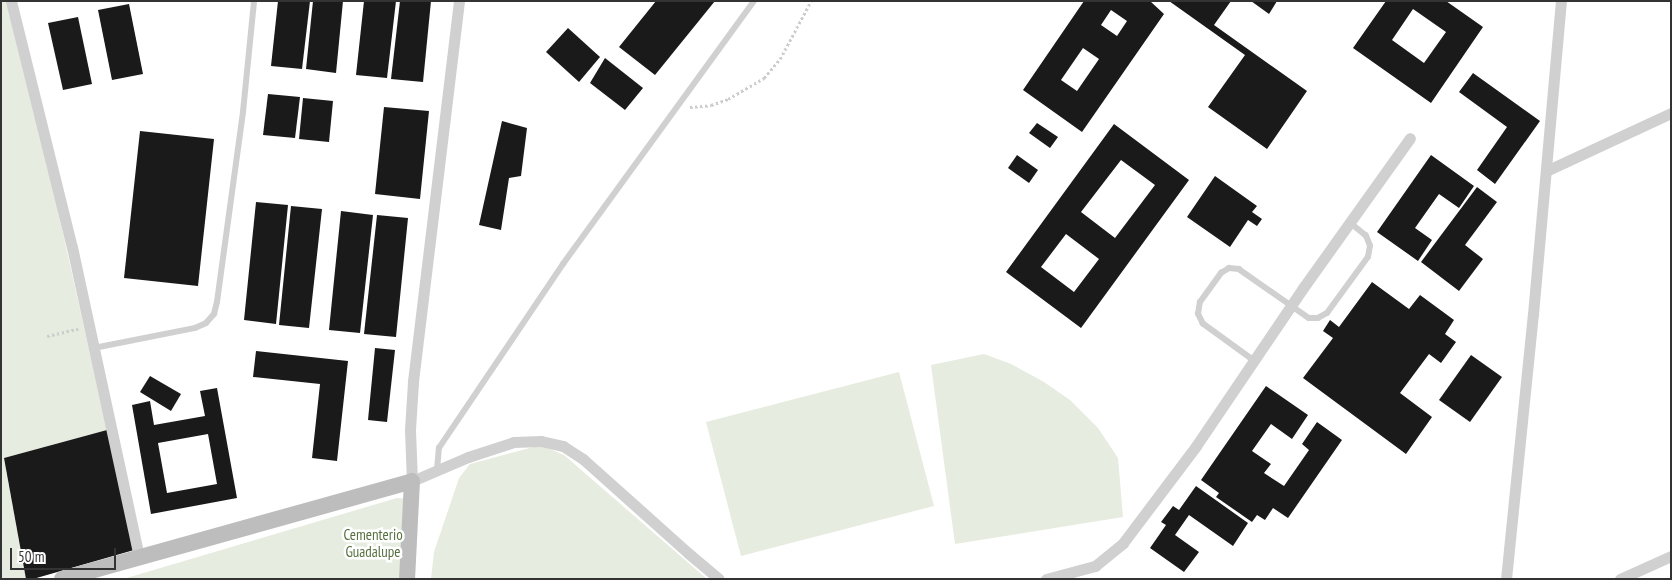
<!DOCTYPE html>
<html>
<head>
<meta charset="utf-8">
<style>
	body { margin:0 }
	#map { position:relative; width:1672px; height:580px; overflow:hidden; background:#fff; font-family:"PT Sans Narrow",sans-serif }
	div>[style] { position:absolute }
	.green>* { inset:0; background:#e6ecdf }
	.building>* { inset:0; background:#1a1a1a }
	.path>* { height:2.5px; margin-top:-1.25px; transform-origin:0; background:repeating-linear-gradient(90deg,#cdcdcd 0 2.5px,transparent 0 5px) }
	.lane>* { height:5.5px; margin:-2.75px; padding:0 2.75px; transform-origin:2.75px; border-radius:2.75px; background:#d0d0d0 }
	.street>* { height:11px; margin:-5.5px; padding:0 5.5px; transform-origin:5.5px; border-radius:5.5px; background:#d0d0d0 }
	.secondary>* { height:16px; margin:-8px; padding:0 8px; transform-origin:8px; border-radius:8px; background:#bdbdbd }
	span { translate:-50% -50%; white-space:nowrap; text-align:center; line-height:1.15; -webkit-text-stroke:5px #fff; paint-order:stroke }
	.park-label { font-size:15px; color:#56703f }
	.frame { position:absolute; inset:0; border:2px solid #333; pointer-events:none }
	.scale { position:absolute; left:10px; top:548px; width:106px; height:22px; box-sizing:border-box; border:2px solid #333; border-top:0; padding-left:6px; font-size:15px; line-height:18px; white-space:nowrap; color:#333; -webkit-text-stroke:4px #fff; paint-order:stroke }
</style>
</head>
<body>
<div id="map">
	<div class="green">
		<div style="clip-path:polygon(1px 1px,11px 1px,107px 430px,4px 458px,26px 579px,1px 579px)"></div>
		<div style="clip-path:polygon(984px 354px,1011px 364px,1044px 382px,1070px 400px,1098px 428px,1118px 458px,1123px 517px,955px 544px,931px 365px)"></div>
		<div style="clip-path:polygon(899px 372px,934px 506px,741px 556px,706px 422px)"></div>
		<div style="clip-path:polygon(541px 445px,564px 455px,707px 579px,431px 579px,434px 552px,459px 478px,470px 464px)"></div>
		<div style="clip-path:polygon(397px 498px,413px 499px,407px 579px,123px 579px)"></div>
	</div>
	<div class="building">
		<div style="clip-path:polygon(278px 1px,310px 1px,302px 69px,271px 66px)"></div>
		<div style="clip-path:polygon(313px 1px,343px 1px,336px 73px,306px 69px)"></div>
		<div style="clip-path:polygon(364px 1px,396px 1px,387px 78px,356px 75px)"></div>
		<div style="clip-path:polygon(400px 1px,431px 1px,423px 82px,391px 79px)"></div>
		<div style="clip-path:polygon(656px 1px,715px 1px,655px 75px,619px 47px)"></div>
		<div style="clip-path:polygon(evenodd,1084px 1px,1150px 1px,1164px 14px,1082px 132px,1023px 90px,1084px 1px,1111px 10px,1127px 21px,1117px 36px,1101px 25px,1111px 10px,1084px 1px,1083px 48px,1099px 59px,1077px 91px,1061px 80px,1083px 48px)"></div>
		<div style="clip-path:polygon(1169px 1px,1231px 1px,1214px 25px,1307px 91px,1267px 149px,1208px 107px,1245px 55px)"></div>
		<div style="clip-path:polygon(1251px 1px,1277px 1px,1269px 14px)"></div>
		<div style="clip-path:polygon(evenodd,1386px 1px,1446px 1px,1483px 27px,1431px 103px,1353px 48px,1386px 1px,1413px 9px,1446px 32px,1424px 63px,1392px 40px,1413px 9px)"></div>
		<div style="clip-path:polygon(129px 4px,143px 74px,112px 80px,98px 10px)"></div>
		<div style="clip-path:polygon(78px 17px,92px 84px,63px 90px,48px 23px)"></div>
		<div style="clip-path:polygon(568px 28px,600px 57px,579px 82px,546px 52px)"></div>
		<div style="clip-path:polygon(605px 58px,643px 88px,625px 110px,590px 83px)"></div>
		<div style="clip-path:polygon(1473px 73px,1540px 121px,1495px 184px,1477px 170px,1507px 127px,1459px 92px)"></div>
		<div style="clip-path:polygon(268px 94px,300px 97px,295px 138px,263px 135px)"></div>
		<div style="clip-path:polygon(303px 98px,333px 101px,329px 142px,299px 139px)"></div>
		<div style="clip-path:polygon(384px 107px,429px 111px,420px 199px,375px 194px)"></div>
		<div style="clip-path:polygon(502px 121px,527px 128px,521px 176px,509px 178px,501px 230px,479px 225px)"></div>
		<div style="clip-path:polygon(1037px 123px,1058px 137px,1050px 148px,1029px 133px)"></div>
		<div style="clip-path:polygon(evenodd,1114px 124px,1189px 180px,1081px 328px,1006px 272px,1114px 124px,1121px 160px,1155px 185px,1115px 238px,1081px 212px,1121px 160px,1114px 124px,1066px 234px,1099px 259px,1074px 292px,1041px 267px,1066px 234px)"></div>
		<div style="clip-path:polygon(140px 131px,214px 139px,198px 286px,124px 278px)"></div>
		<div style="clip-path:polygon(1017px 155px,1038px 170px,1029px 183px,1008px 168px)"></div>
		<div style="clip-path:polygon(1431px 155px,1474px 186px,1459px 208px,1439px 194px,1415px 228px,1432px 240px,1418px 261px,1377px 232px)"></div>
		<div style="clip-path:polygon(1215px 176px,1257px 206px,1252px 212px,1262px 219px,1257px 226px,1248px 220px,1230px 247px,1187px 217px)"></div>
		<div style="clip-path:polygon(1477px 187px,1497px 202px,1465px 245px,1483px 259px,1459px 291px,1421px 262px)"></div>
		<div style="clip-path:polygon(256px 202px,288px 205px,276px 324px,244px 320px)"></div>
		<div style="clip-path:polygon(291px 206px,322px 209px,309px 328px,279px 325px)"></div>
		<div style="clip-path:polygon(341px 211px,373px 215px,360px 333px,329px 330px)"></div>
		<div style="clip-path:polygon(377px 215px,408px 218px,396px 337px,364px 334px)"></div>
		<div style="clip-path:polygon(1372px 282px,1409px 309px,1420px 295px,1454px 320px,1445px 334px,1456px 342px,1441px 363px,1429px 354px,1400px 393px,1432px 417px,1406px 454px,1303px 378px,1333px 338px,1323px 331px,1330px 320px,1339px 327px)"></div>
		<div style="clip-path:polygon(375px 348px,395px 350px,387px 422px,368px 420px)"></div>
		<div style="clip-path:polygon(256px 351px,348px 361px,337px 461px,312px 458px,320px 384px,253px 377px)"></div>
		<div style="clip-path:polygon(1471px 355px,1502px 377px,1470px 422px,1439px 400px)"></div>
		<div style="clip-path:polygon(150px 376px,181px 394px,171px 411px,140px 392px)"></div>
		<div style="clip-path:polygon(1266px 386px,1308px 415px,1292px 439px,1271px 424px,1252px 451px,1271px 464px,1264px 473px,1284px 486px,1309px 450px,1302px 444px,1317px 422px,1342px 440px,1288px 518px,1273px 508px,1265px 520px,1257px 515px,1252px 522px,1216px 497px,1219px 493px,1201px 480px)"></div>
		<div style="clip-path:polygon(evenodd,217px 388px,237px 498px,151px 514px,132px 405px,150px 401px,154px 425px,205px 416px,200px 391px,217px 388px,208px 434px,217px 484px,167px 493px,158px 443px,208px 434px)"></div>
		<div style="clip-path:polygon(107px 430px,134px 550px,33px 579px,26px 579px,4px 458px)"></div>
		<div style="clip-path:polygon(1196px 486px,1248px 523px,1233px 546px,1189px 515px,1175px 535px,1199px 552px,1184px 572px,1150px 548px,1166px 525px,1161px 522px,1173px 506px,1179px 510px)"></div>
	</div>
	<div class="path">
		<div style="left:690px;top:107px;width:21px;rotate:-5deg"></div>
		<div style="left:711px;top:105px;width:18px;rotate:-19deg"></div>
		<div style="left:728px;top:99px;width:42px;rotate:-30.3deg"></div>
		<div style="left:764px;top:78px;width:25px;rotate:-50deg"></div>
		<div style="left:780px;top:59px;width:66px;rotate:-61.9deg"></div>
		<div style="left:47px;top:336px;width:32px;rotate:-13deg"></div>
	</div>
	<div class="lane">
		<div style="left:94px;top:348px;width:103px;rotate:-11.2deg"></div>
		<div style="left:195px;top:328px;width:12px;rotate:-24deg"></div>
		<div style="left:206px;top:323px;width:12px;rotate:-48deg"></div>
		<div style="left:214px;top:314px;width:12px;rotate:-76deg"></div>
		<div style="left:217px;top:302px;width:192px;rotate:-82.2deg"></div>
		<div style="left:243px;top:112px;width:112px;rotate:-84.3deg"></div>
		<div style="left:1254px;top:361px;width:63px;rotate:-144deg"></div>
		<div style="left:1203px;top:324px;width:11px;rotate:-117deg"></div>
		<div style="left:1198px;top:314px;width:12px;rotate:-81deg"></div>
		<div style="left:1200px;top:302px;width:36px;rotate:-54deg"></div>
		<div style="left:1221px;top:273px;width:9px;rotate:-32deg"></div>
		<div style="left:1229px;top:268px;width:10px;rotate:6deg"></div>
		<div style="left:1239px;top:269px;width:85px;rotate:35deg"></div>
		<div style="left:1309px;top:318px;width:9px"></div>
		<div style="left:1318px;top:318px;width:10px;rotate:-29deg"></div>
		<div style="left:1327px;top:313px;width:69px;rotate:-53.8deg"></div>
		<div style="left:1368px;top:257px;width:11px;rotate:-80deg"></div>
		<div style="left:1370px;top:246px;width:11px;rotate:-112deg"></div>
		<div style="left:1366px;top:236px;width:21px;rotate:-141deg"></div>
		<div style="left:437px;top:470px;width:22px;rotate:-85deg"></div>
		<div style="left:439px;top:448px;width:222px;rotate:-56deg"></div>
		<div style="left:563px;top:264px;width:325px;rotate:-54deg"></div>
	</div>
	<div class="street">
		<div style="left:11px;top:1px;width:253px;rotate:76.1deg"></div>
		<div style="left:72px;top:247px;width:316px;rotate:77.8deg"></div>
		<div style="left:459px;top:1px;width:384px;rotate:96.9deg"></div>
		<div style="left:413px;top:382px;width:48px;rotate:93.6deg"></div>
		<div style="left:410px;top:430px;width:51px;rotate:87.8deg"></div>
		<div style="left:412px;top:481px;width:61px;rotate:-23.2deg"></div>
		<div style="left:468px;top:457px;width:48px;rotate:-18.1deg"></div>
		<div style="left:514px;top:442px;width:27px;rotate:-2deg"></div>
		<div style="left:541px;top:441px;width:23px;rotate:13deg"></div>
		<div style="left:563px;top:446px;width:24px;rotate:33deg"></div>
		<div style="left:583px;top:459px;width:141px;rotate:41.8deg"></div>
		<div style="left:688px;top:553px;width:40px;rotate:40deg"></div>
		<div style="left:1546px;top:171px;width:138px;rotate:-24.9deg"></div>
		<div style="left:1046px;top:579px;width:51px;rotate:-14.9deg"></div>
		<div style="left:1095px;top:566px;width:36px;rotate:-39deg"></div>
		<div style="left:1123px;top:543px;width:121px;rotate:-53deg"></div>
		<div style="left:1196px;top:446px;width:191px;rotate:-55.9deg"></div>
		<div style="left:1303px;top:288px;width:184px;rotate:-54.5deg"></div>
		<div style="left:1506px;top:579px;width:266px;rotate:-84.2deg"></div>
		<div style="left:1533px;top:314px;width:314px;rotate:-84.9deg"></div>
		<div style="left:1620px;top:579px;width:56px;rotate:-24.3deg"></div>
	</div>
	<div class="secondary">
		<div style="left:62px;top:579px;width:363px;rotate:-15.6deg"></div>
		<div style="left:412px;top:481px;width:98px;rotate:92.9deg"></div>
	</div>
	<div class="park-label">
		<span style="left:373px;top:543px">Cementerio<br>Guadalupe</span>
	</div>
	<div class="frame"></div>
	<div class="scale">50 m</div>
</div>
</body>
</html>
